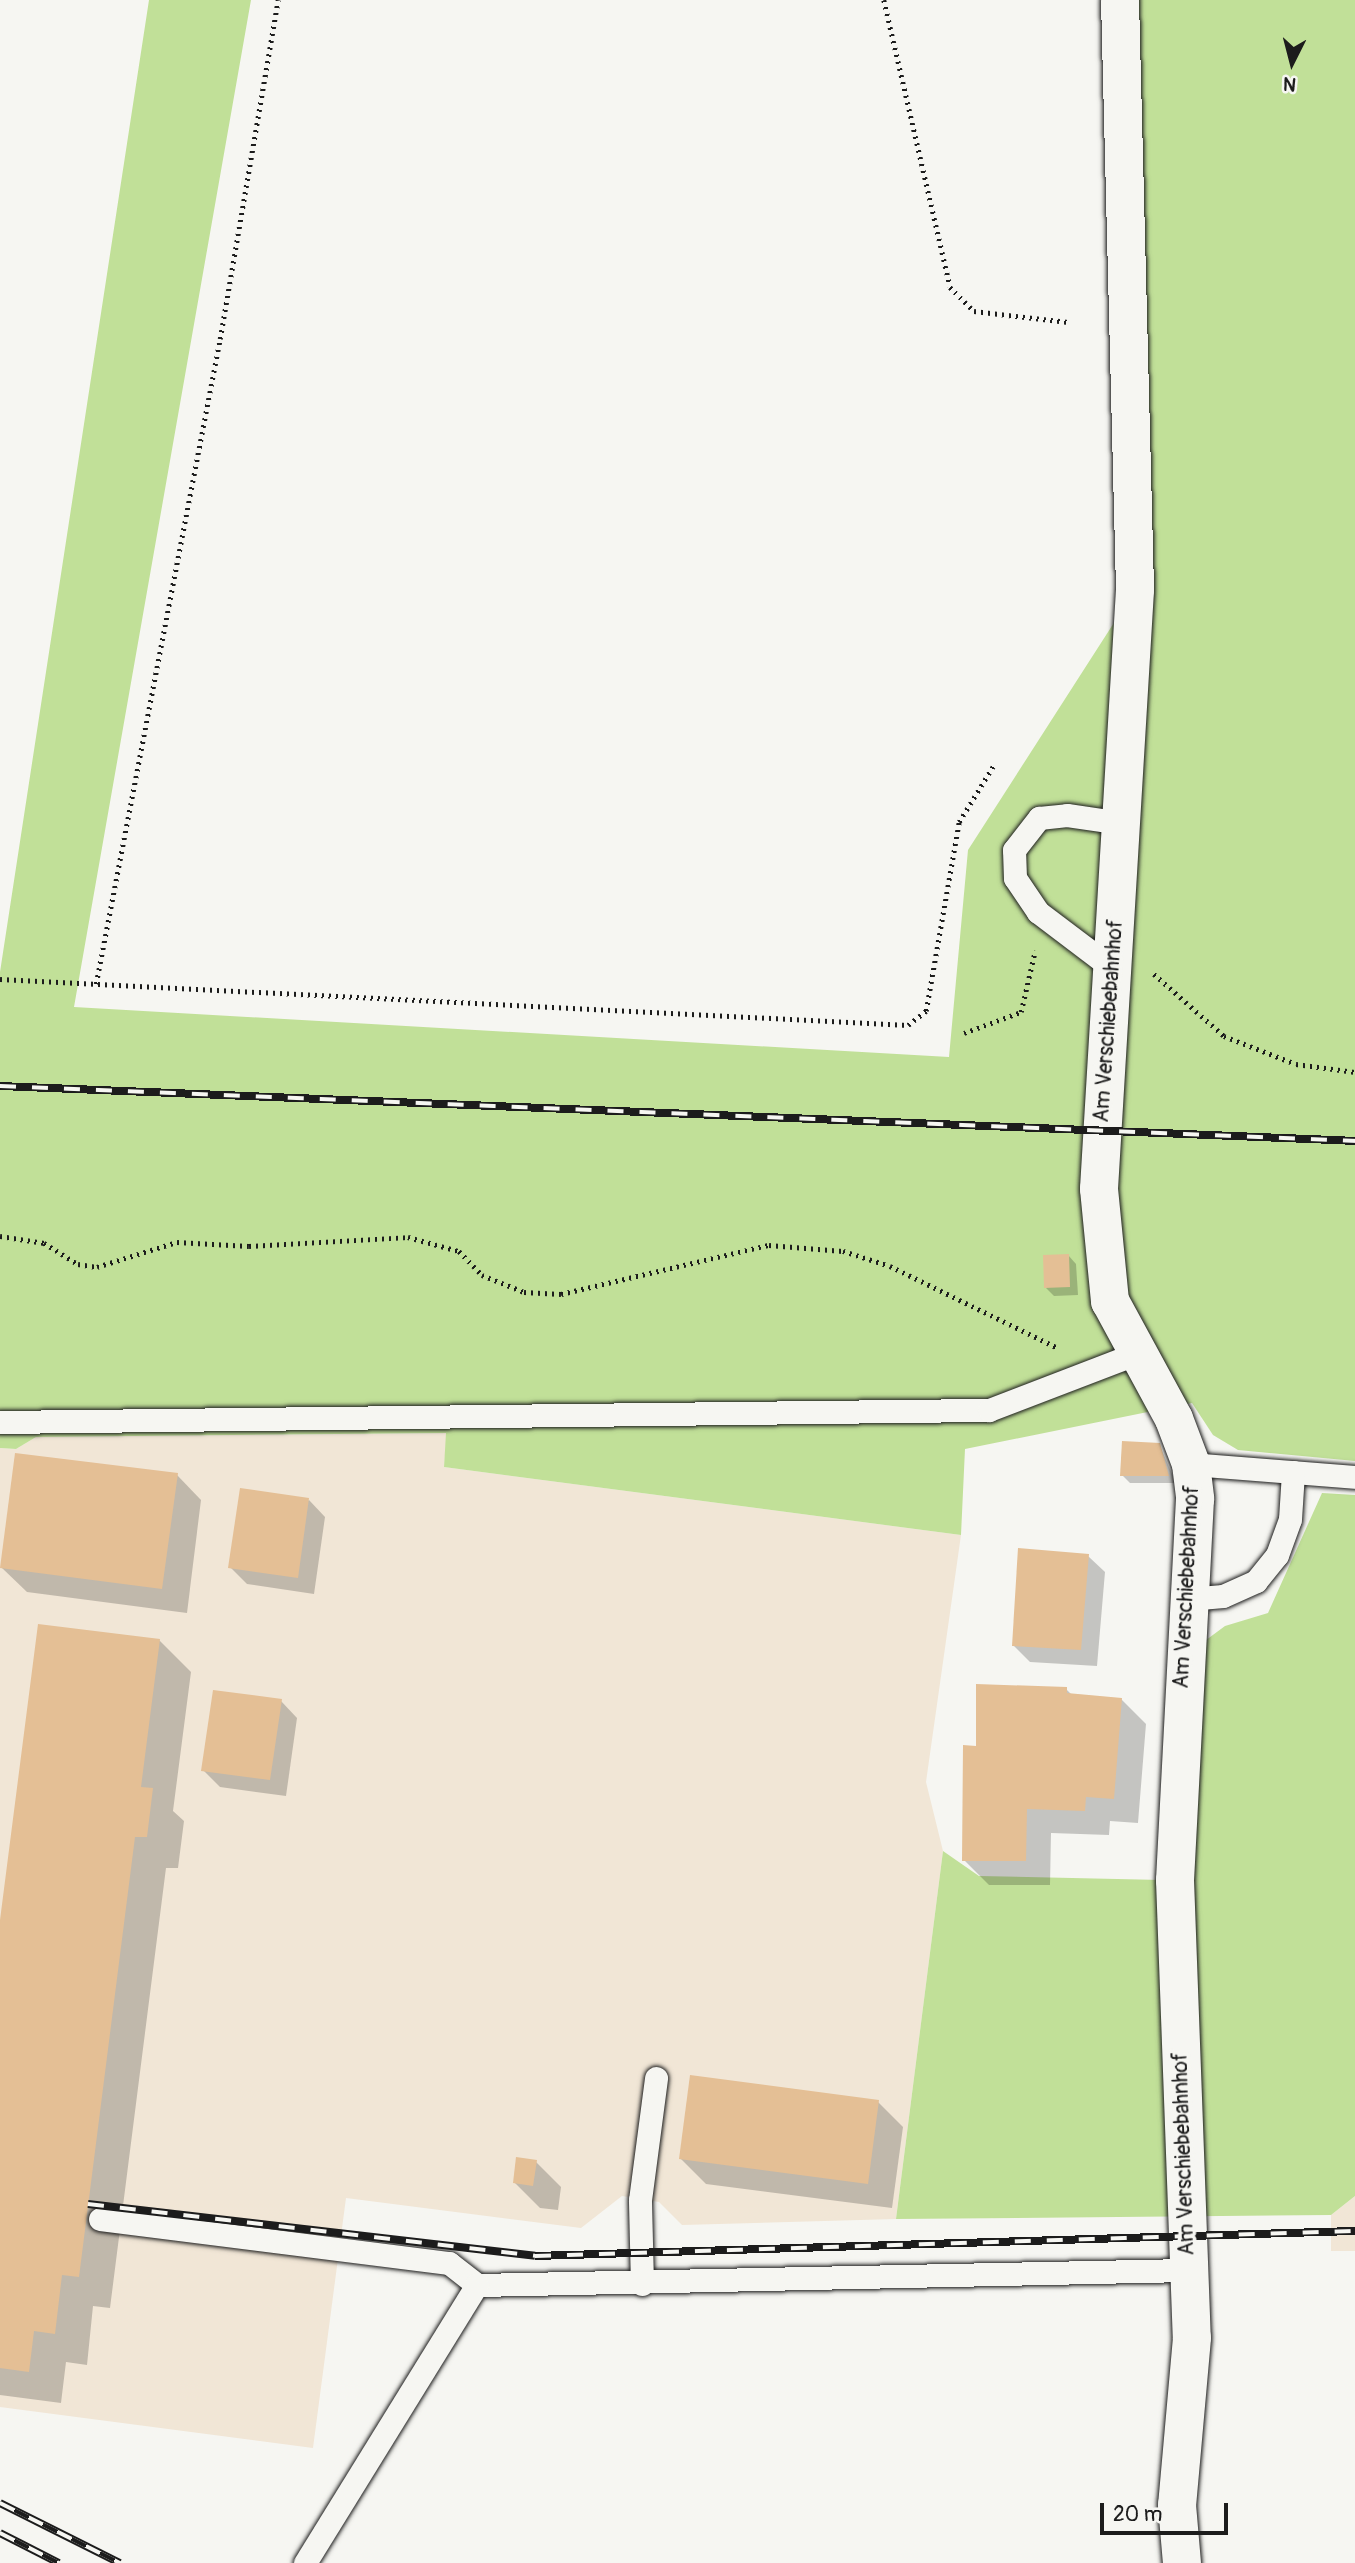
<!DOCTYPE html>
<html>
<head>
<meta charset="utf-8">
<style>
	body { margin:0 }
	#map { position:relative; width:1355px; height:2563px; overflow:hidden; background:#f6f6f2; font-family:Pangolin,sans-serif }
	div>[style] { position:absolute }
	.built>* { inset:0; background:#f1e6d6 }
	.green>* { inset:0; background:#c1e098 }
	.shadow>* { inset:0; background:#0003 }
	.building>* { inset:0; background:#e4bf95 }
	.path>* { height:4.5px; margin-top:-2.25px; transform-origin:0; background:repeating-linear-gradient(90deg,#1c1c1c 0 2px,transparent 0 7px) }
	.roads { filter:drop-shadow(0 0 2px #1c1c1c) drop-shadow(0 0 2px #1c1c1c) }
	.service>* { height:23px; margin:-11.5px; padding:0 11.5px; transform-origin:11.5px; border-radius:11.5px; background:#f6f6f2 }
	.minor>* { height:38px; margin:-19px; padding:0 19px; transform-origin:19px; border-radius:19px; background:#f6f6f2 }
	.rail>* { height:8px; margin-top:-4px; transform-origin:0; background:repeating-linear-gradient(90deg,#f6f6f2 0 16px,#1c1c1c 0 32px); box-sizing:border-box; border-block:2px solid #1c1c1c }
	span { translate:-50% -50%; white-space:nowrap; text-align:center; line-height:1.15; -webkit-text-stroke:7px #f6f6f2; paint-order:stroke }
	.street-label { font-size:21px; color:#1c1c1c }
	.north { position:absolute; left:1257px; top:28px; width:70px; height:70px; -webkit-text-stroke:5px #f6f6f2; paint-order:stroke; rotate:186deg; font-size:19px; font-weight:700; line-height:28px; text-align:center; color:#1c1c1c }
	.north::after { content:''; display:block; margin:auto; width:24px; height:32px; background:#1c1c1c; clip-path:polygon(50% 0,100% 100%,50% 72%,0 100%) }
	.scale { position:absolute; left:1100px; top:2503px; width:128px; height:32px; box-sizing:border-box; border:4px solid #1c1c1c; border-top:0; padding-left:9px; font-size:21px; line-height:24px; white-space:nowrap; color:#1c1c1c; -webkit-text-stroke:5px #f6f6f2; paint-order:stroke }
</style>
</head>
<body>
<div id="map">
	<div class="built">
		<div style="clip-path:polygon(447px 1433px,444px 1467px,961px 1535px,926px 1782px,943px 1851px,896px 2219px,682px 2225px,659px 2202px,622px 2196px,581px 2228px,346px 2198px,313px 2448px,0 2407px,0 1448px,16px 1449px,36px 1437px)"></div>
		<div style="clip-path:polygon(1355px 2196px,1355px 2251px,1331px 2251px,1331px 2215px)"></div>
	</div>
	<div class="green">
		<div style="clip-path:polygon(149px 0,251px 0,74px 1007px,949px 1057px,968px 850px,1135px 590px,1120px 0,1355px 0,1355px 1461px,1238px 1450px,1213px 1435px,1192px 1403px,965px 1449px,961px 1535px,444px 1467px,446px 1433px,36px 1437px,16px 1449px,0 1448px,0 972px)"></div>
		<div style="clip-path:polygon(1322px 1493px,1355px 1495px,1355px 2196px,1331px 2215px,896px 2219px,943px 1851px,979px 1876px,1162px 1880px,1198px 1646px,1225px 1626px,1268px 1613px)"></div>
	</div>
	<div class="shadow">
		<div style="clip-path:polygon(1068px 1255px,1076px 1264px,1078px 1295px,1054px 1296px,1046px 1288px)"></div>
		<div style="clip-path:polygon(1159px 1444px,1176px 1483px,1130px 1483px,1122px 1475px)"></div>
		<div style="clip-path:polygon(177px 1475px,201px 1500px,187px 1613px,27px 1592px,2px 1568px)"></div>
		<div style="clip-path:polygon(309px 1500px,325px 1517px,314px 1594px,247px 1584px,230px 1567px)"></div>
		<div style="clip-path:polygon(1088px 1556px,1105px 1572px,1097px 1666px,1030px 1662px,1013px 1645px)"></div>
		<div style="clip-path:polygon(159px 1640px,191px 1672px,173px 1811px,184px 1821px,178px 1868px,166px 1868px,110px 2308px,93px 2306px,87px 2365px,66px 2362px,61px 2403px,0 2395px,0 1935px)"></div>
		<div style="clip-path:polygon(1066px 1689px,1073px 1696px,1121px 1699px,1146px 1724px,1138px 1823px,1110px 1821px,1109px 1835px,1051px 1833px,1050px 1885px,989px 1885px,964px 1860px,978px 1748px)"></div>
		<div style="clip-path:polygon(281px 1701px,297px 1718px,286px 1796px,220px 1787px,203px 1770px)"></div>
		<div style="clip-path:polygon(878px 2102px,903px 2127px,892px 2208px,706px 2184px,681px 2159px)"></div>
		<div style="clip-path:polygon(536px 2162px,561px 2187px,558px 2210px,540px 2208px,515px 2183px)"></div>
	</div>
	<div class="building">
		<div style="clip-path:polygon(1069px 1254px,1070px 1287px,1044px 1288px,1043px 1255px)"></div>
		<div style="clip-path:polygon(1122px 1441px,1160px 1443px,1169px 1476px,1120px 1476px)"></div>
		<div style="clip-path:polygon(15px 1453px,178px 1473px,162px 1589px,0 1568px)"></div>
		<div style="clip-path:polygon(240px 1488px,309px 1498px,298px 1578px,228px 1568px)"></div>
		<div style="clip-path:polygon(1018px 1548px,1089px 1554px,1081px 1650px,1012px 1646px)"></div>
		<div style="clip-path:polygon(38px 1624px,160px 1639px,141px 1787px,153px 1788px,147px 1837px,135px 1837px,79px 2277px,62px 2275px,55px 2334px,34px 2331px,29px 2372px,0 2368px,0 1920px)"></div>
		<div style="clip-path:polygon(976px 1684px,1067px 1687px,1067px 1693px,1122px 1698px,1114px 1799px,1086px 1797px,1085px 1811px,1027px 1809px,1026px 1861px,962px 1861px,963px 1745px,976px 1746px)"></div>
		<div style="clip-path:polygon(213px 1690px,282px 1699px,270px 1780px,201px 1771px)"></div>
		<div style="clip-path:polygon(690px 2075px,879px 2100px,868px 2184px,679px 2159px)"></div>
		<div style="clip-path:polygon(516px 2157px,537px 2160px,533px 2186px,513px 2183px)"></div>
	</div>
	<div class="path">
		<div style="left:884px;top:0;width:294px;rotate:77deg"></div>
		<div style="left:950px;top:287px;width:34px;rotate:45deg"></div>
		<div style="left:974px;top:311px;width:95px;rotate:6.7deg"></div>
		<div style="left:1154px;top:974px;width:94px;rotate:41.5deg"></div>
		<div style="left:1224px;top:1036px;width:77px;rotate:21.3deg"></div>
		<div style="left:1296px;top:1064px;width:60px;rotate:7.7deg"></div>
		<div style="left:0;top:979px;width:909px;rotate:2.9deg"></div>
		<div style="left:908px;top:1025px;width:23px;rotate:-38deg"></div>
		<div style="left:926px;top:1011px;width:192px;rotate:-80.1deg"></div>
		<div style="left:959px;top:822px;width:69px;rotate:-58.6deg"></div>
		<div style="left:96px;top:984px;width:657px;rotate:-79.12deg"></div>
		<div style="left:220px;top:339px;width:344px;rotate:-80.3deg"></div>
		<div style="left:964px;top:1033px;width:61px;rotate:-20.2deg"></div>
		<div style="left:1021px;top:1012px;width:63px;rotate:-77.1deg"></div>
		<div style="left:0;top:1236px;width:45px;rotate:9deg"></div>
		<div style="left:44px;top:1243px;width:40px;rotate:32deg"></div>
		<div style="left:78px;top:1264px;width:19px;rotate:9deg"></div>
		<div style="left:97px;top:1267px;width:84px;rotate:-17.4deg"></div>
		<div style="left:177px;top:1242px;width:72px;rotate:3.2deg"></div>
		<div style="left:249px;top:1246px;width:159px;rotate:-3.2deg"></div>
		<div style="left:408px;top:1237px;width:53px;rotate:15.4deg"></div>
		<div style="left:459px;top:1251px;width:33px;rotate:46deg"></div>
		<div style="left:482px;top:1275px;width:45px;rotate:22deg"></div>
		<div style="left:524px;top:1292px;width:37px;rotate:3deg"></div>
		<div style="left:561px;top:1294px;width:214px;rotate:-13.3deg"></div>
		<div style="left:769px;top:1245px;width:74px;rotate:4.6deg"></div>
		<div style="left:843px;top:1251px;width:49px;rotate:17.7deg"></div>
		<div style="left:890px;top:1266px;width:187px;rotate:26deg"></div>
	</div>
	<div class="roads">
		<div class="service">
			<div style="left:1112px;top:968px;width:93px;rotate:-142.9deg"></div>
			<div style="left:1038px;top:912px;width:41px;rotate:-124.1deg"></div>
			<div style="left:1015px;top:878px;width:28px;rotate:-92deg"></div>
			<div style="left:1014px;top:850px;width:41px;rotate:-52deg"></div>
			<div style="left:1039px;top:818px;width:28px;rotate:-6deg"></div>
			<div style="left:1067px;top:815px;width:56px;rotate:8.3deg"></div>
			<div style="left:0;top:1422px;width:989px;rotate:-0.7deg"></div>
			<div style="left:989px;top:1410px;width:156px;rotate:-21deg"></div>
			<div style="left:1191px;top:1464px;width:165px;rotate:4.5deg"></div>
			<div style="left:1188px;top:1599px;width:35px;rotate:-5deg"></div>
			<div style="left:1223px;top:1596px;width:36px;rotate:-24deg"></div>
			<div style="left:1256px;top:1581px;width:33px;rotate:-51deg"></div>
			<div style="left:1277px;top:1555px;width:38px;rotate:-70deg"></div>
			<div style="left:1290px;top:1519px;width:47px;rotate:-86.3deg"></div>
			<div style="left:100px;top:2219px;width:352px;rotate:7.2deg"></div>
			<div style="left:449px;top:2263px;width:36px;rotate:38deg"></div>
			<div style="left:477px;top:2285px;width:711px;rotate:-1.21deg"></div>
			<div style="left:642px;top:2284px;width:84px;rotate:-91.4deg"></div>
			<div style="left:640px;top:2200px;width:123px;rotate:-82.5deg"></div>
			<div style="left:305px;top:2563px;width:327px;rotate:-58.3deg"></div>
		</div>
		<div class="minor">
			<div style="left:1120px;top:0;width:590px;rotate:88.54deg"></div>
			<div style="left:1135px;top:590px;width:600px;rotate:93.44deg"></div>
			<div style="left:1099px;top:1189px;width:113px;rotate:84.4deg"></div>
			<div style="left:1110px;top:1301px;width:134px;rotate:61.5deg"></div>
			<div style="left:1174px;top:1419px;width:48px;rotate:69.3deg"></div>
			<div style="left:1191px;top:1464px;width:35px;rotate:83deg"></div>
			<div style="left:1195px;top:1499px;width:382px;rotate:93deg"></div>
			<div style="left:1175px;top:1880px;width:458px;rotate:87.9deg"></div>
			<div style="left:1192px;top:2338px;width:168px;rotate:95.1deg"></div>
			<div style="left:1177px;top:2505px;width:58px;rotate:85.1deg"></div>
		</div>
	</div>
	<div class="rail">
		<div style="left:0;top:1086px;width:1356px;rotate:2.32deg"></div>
		<div style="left:88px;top:2204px;width:450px;rotate:6.6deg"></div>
		<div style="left:535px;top:2256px;width:820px;rotate:-1.75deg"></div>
		<div style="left:0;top:2503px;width:134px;rotate:26.6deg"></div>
		<div style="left:0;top:2533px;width:66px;rotate:27deg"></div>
	</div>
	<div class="street-label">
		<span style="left:1109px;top:1021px;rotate:-86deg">Am Verschiebebahnhof</span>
		<span style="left:1187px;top:1587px;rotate:-87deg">Am Verschiebebahnhof</span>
		<span style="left:1184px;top:2154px;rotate:-92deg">Am Verschiebebahnhof</span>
	</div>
	<div class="north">N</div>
	<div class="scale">20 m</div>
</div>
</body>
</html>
